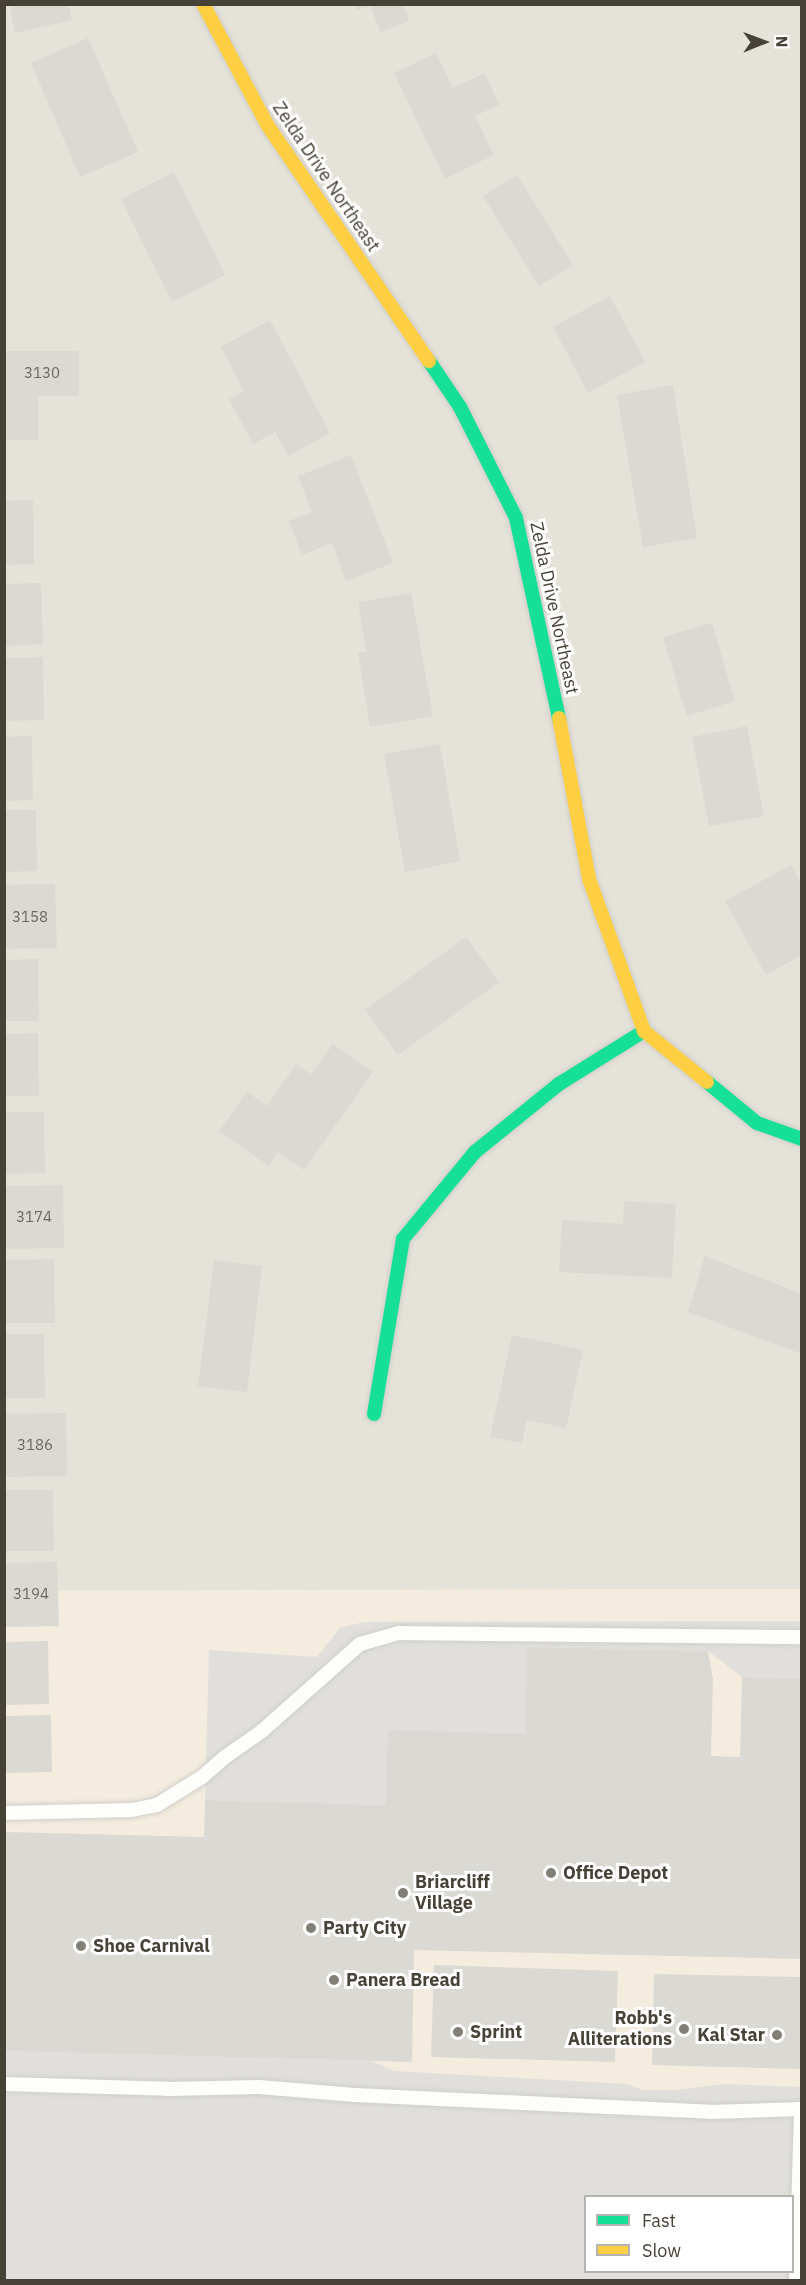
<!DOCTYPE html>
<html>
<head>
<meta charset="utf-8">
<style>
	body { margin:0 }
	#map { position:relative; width:806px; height:2285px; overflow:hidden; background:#f1f0ec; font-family:"IBM Plex Sans",sans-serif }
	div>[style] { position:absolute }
	.residential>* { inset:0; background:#e5e2d9 }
	.commercial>* { inset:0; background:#f3ecdf }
	.parking>* { inset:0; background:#e0dfdb }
	.building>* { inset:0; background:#dbd9d4 }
	.roads { filter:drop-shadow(0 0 2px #cfcec9) drop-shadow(0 0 2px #cfcec9) }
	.lane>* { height:14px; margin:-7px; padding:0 7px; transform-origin:7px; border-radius:7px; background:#fdfdfc }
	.fast>* { height:14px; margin:-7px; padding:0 7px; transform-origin:7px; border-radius:7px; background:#16e098 }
	.slow>* { height:14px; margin:-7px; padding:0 7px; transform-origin:7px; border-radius:7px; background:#ffcf43 }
	.dots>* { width:16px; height:16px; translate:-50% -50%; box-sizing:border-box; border:3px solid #fff; border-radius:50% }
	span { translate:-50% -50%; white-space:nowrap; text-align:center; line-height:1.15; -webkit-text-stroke:6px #fff; paint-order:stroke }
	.number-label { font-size:15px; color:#6d685f }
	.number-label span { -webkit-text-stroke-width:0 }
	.street-label { font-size:18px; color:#474237 }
	.poi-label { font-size:18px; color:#474237; font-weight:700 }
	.left { translate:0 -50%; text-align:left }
	.right { translate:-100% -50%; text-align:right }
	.frame { position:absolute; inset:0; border:6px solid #474237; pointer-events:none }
	.legend { position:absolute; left:584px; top:2195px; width:210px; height:78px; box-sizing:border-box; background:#fff; border:2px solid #b5b3af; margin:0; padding:8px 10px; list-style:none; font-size:18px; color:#474237 }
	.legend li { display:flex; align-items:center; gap:12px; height:30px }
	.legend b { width:30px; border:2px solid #b5b3af }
	.north { position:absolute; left:734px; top:12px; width:60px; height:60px; -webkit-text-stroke:4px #fff; paint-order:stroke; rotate:89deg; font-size:16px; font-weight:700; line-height:24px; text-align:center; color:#474237 }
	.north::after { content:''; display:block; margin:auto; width:21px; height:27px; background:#474237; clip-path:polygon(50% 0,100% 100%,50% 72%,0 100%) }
</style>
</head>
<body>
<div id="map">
	<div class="residential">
		<div style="clip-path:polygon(4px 5px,801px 5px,801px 1589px,5px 1591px)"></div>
	</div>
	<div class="commercial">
		<div style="clip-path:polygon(evenodd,801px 1589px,801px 2280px,5px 2280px,4px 1591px,801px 1589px,586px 2196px,792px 2196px,792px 2272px,586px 2272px,586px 2196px)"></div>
	</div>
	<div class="parking">
		<div style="clip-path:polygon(801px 1621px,801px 1679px,742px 1677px,708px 1651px,528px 1647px,525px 1734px,386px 1805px,205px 1800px,209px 1650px,317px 1657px,340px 1628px,364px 1622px)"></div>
		<div style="clip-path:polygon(evenodd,5px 2051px,372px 2061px,394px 2071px,627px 2084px,643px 2090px,676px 2090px,725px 2084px,801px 2087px,801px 2280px,5px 2280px,5px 2051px,586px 2196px,792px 2196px,792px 2272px,586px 2272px,586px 2196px)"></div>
	</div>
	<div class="building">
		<div style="clip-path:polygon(9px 4px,69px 4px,72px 20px,15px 33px)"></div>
		<div style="clip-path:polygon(355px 4px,403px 4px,409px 21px,381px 32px,370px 6px,357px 10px)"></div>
		<div style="clip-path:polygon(88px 38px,138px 152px,80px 177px,31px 63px)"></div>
		<div style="clip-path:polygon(436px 53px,453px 88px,485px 73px,499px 105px,475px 116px,494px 155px,445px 179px,394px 73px)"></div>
		<div style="clip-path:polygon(174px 172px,225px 275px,172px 302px,121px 199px)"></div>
		<div style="clip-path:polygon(517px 175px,573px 265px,539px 286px,483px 196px)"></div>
		<div style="clip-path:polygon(610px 296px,645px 362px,588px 393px,553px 327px)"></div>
		<div style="clip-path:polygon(270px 320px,330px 433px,288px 456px,275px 432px,253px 444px,229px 399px,244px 391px,221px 347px)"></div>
		<div style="clip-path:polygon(4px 351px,79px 351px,79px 396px,38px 396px,38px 440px,4px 440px)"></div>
		<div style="clip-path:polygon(673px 385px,697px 538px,643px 547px,617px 395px)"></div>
		<div style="clip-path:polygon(351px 455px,393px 563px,346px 581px,332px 543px,302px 555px,289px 521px,312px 512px,298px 476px)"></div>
		<div style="clip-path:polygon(33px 500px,34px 564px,4px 565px,4px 501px)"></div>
		<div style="clip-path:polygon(41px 583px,43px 644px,4px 646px,4px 584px)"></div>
		<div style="clip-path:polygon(411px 593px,433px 716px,370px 727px,358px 653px,366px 651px,358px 602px)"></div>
		<div style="clip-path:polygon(712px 623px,735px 701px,687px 716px,663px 637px)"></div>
		<div style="clip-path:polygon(43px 657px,44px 720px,4px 721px,4px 658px)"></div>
		<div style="clip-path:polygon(747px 726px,764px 816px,709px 826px,692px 737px)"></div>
		<div style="clip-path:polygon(32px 736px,33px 800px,4px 801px,4px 737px)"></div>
		<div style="clip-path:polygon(440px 744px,460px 861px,405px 872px,384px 754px)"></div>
		<div style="clip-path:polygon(4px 810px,36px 810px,37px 871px,4px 872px)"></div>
		<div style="clip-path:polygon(791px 865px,802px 885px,802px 955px,766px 975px,725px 901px)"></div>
		<div style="clip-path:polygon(55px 884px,57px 948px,4px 949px,4px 885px)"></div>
		<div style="clip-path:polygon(466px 937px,499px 982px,398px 1055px,365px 1010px)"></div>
		<div style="clip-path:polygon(38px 959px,39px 1021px,4px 1021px,4px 960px)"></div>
		<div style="clip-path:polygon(38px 1033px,39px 1096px,4px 1096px,4px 1034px)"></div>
		<div style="clip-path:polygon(333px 1044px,373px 1072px,304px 1170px,278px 1152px,269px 1166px,219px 1131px,247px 1092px,267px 1106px,296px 1064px,311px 1074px)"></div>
		<div style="clip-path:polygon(4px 1112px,44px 1112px,45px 1173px,4px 1174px)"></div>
		<div style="clip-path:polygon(63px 1185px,64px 1248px,4px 1249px,4px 1186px)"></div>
		<div style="clip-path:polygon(624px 1201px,676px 1204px,672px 1278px,559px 1272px,562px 1220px,623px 1224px)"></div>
		<div style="clip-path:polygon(705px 1256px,802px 1294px,802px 1354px,688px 1312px)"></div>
		<div style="clip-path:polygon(54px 1259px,55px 1323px,4px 1323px,4px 1260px)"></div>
		<div style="clip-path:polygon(214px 1260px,262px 1266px,247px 1392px,198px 1386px)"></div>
		<div style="clip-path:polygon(4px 1334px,44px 1334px,45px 1398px,4px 1398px)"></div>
		<div style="clip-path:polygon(512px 1335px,583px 1350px,566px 1428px,527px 1420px,522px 1443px,490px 1437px)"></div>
		<div style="clip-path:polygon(66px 1413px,67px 1476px,4px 1477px,4px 1414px)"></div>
		<div style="clip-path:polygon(4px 1490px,53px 1490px,54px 1551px,4px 1551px)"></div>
		<div style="clip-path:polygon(57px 1562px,59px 1626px,4px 1627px,4px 1563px)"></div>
		<div style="clip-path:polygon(48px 1641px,49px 1704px,4px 1705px,4px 1642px)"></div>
		<div style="clip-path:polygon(527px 1647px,708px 1651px,713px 1679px,711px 1756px,740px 1757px,742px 1677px,802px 1679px,802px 1959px,414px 1950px,412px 2062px,4px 2051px,4px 1832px,204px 1837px,205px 1800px,386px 1805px,388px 1730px,525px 1734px)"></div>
		<div style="clip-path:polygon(51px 1715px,52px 1772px,4px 1773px,4px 1716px)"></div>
		<div style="clip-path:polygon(434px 1965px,618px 1971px,615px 2062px,431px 2057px)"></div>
		<div style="clip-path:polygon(654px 1974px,802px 1977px,802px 2069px,652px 2065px)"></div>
	</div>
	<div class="roads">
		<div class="lane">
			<div style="left:4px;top:1813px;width:128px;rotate:-1.3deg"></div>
			<div style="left:132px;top:1810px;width:25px;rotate:-11deg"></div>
			<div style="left:157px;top:1805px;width:53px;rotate:-31.9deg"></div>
			<div style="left:202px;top:1777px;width:30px;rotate:-41deg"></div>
			<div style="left:225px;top:1757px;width:45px;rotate:-35.1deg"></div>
			<div style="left:262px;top:1731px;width:131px;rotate:-41.6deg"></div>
			<div style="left:360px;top:1644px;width:41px;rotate:-15.8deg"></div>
			<div style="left:399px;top:1633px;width:403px;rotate:0.6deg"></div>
			<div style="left:4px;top:2084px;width:164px;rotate:1.7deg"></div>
			<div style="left:168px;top:2089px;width:91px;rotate:-1.3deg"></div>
			<div style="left:259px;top:2087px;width:96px;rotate:4.8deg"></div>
			<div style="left:355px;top:2095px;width:356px;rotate:2.7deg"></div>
			<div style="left:711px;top:2112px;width:91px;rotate:-1.9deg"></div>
			<div style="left:796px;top:2280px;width:171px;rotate:-88.3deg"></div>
		</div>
		<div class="fast">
			<div style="left:429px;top:361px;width:55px;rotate:56deg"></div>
			<div style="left:460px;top:407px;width:124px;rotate:63.2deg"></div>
			<div style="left:516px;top:518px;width:205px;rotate:77.9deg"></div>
			<div style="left:707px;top:1082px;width:65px;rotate:39.4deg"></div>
			<div style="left:757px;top:1123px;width:48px;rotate:19.6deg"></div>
			<div style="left:374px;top:1414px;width:177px;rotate:-80.6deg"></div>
			<div style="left:403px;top:1239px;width:113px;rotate:-50.4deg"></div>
			<div style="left:475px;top:1152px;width:108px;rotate:-39deg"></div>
			<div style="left:559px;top:1084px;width:100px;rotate:-31.9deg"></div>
		</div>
		<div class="slow">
			<div style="left:203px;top:4px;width:138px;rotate:62deg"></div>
			<div style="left:268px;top:126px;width:285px;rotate:55.6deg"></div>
			<div style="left:559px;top:718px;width:164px;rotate:79.4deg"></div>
			<div style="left:589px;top:879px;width:162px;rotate:70.1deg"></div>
			<div style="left:644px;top:1031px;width:81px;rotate:39deg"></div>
		</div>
	</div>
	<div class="dots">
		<div style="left:551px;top:1873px;background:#827f76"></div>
		<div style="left:403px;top:1893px;background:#827f76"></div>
		<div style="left:311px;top:1928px;background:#827f76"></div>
		<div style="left:81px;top:1946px;background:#827f76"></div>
		<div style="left:334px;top:1980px;background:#827f76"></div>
		<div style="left:684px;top:2029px;background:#827f76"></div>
		<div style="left:458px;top:2032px;background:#827f76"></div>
		<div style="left:777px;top:2035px;background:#827f76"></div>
	</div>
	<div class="number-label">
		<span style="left:42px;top:373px">3130</span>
		<span style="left:30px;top:917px">3158</span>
		<span style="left:34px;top:1217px">3174</span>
		<span style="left:35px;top:1445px">3186</span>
		<span style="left:31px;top:1594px">3194</span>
	</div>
	<div class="street-label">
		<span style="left:326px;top:177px;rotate:56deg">Zelda Drive Northeast</span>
		<span style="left:554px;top:608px;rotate:78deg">Zelda Drive Northeast</span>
	</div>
	<div class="poi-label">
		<span class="left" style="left:563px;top:1873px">Office Depot</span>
		<span class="left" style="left:415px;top:1893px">Briarcliff<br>Village</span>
		<span class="left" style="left:323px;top:1928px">Party City</span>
		<span class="left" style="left:93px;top:1946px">Shoe Carnival</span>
		<span class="left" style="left:346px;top:1980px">Panera Bread</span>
		<span class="right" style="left:672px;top:2029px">Robb's<br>Alliterations</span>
		<span class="left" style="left:470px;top:2032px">Sprint</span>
		<span class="right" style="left:765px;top:2035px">Kal Star</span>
	</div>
	<div class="frame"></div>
	<ul class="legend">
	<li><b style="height:8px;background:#16e098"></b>Fast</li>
	<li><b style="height:8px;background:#ffcf43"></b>Slow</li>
	</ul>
	<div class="north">N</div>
</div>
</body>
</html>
